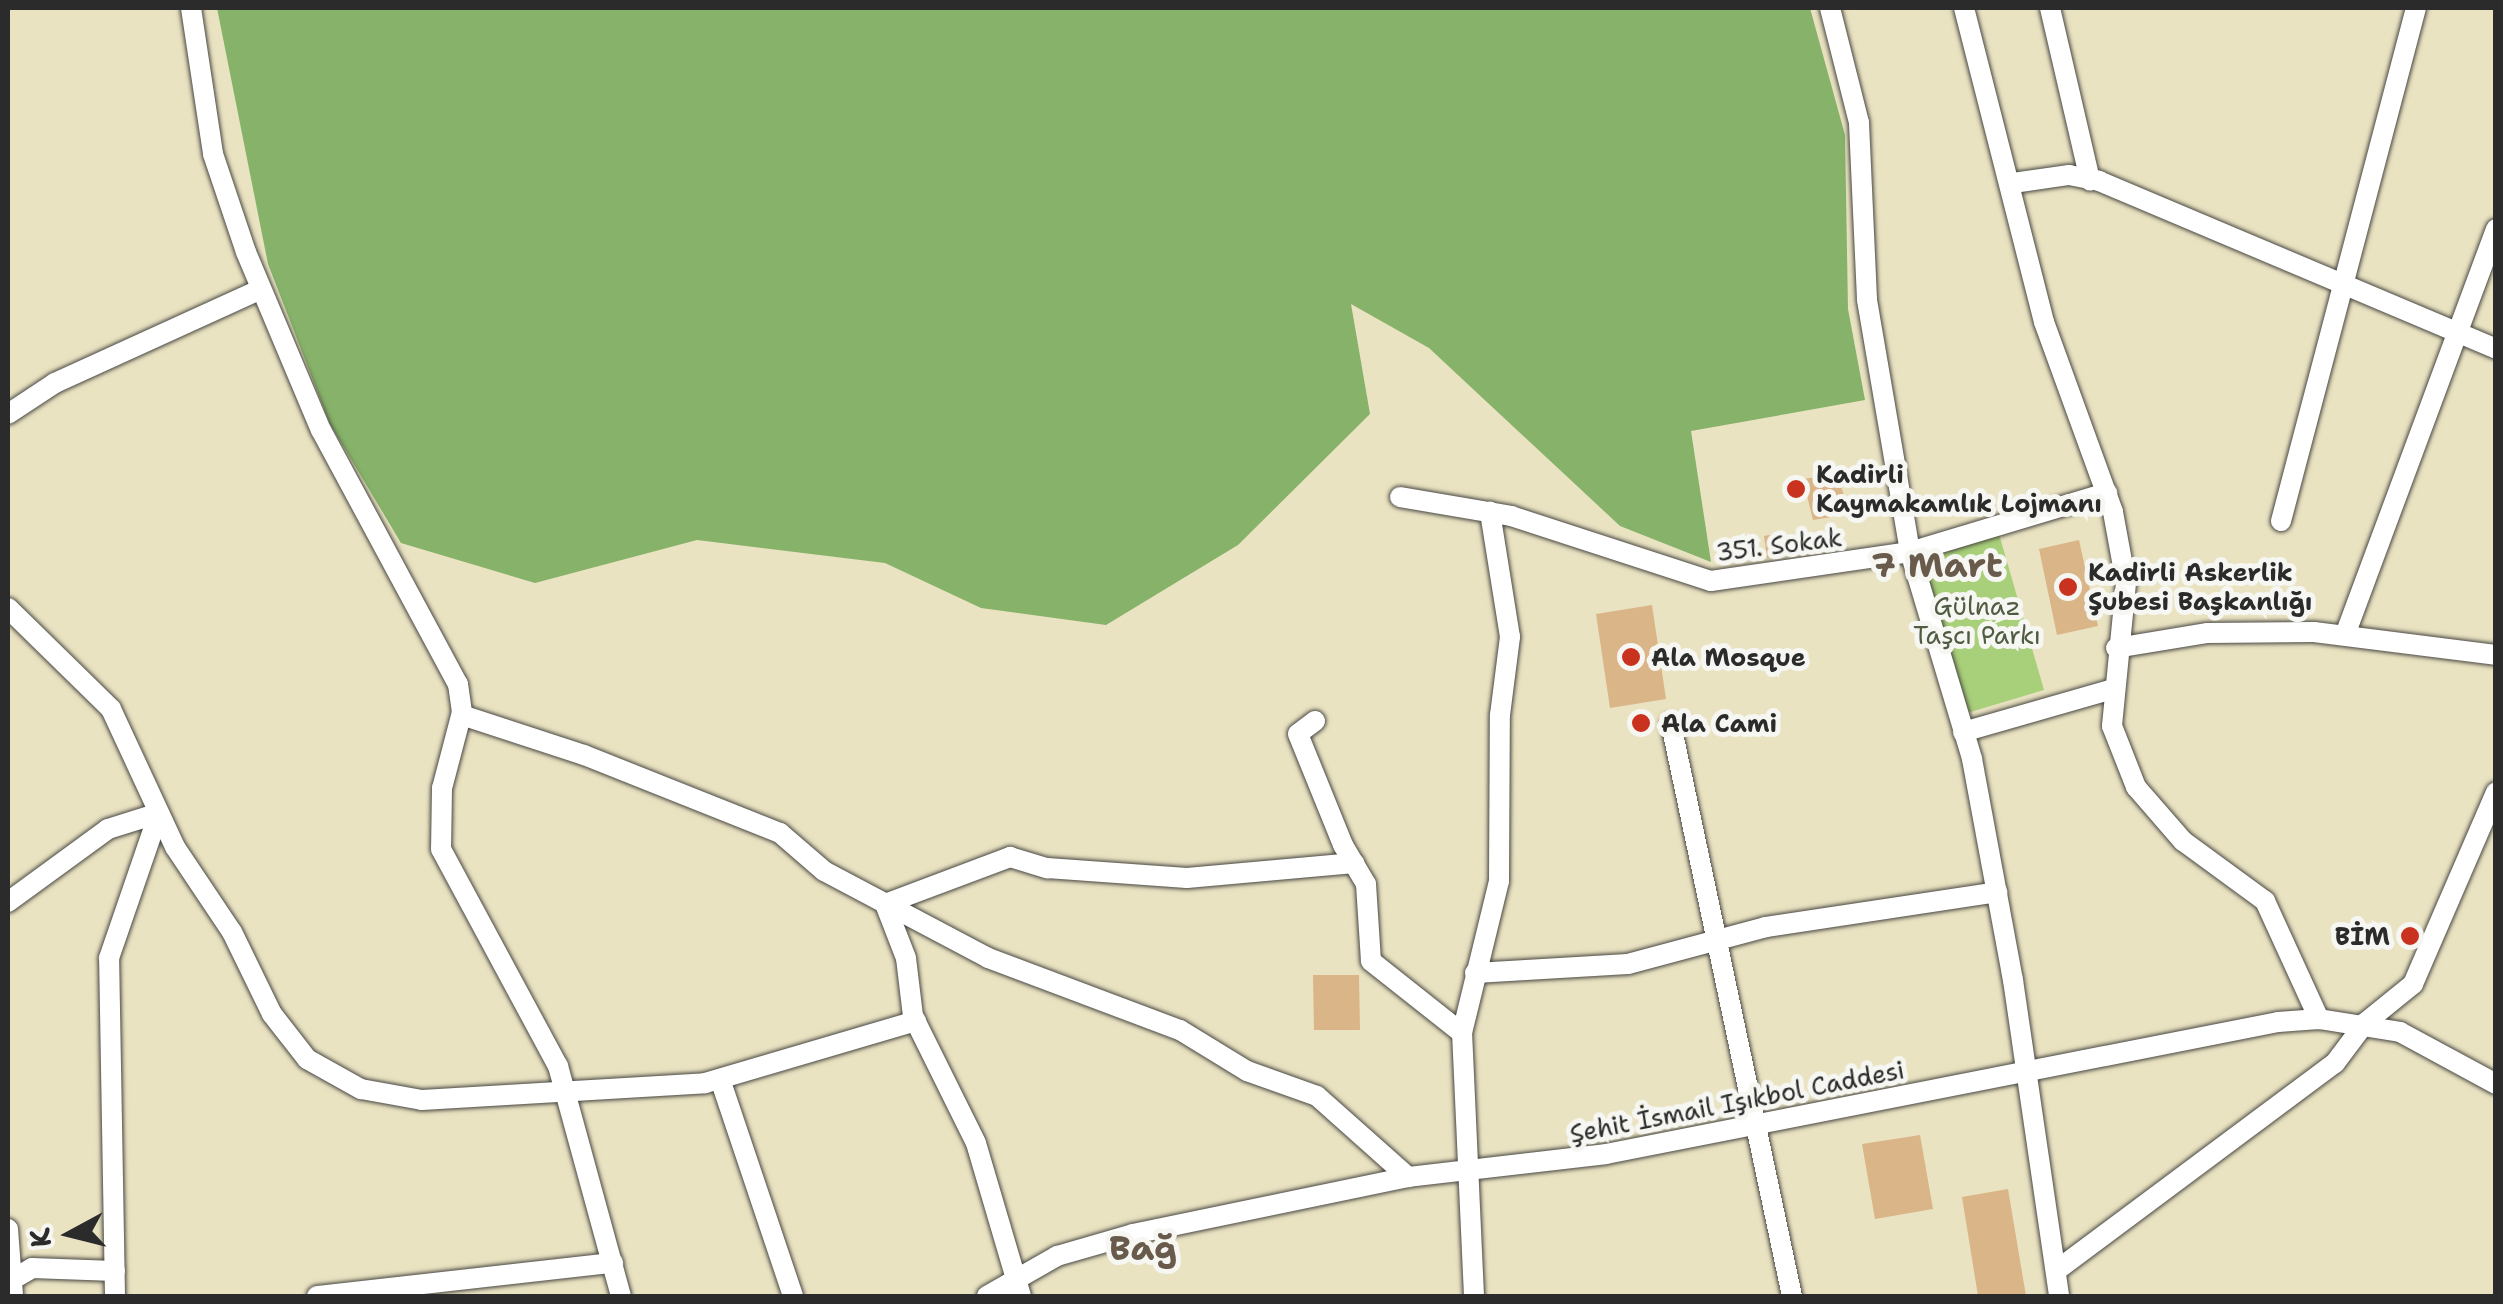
<!DOCTYPE html>
<html>
<head>
<meta charset="utf-8">
<style>
	body { margin:0 }
	#map { position:relative; width:2503px; height:1304px; overflow:hidden; background:#eae3c2; font-family:"Shantell Sans",sans-serif }
	div>[style] { position:absolute }
	.green>* { inset:0; background:#a8cf79 }
	.forest>* { inset:0; background:#86b269 }
	.building>* { inset:0; background:#dab588 }
	.roads { filter:drop-shadow(0 0 2px #484742) drop-shadow(0 0 2px #484742) }
	.minor>* { height:20px; margin:-10px; padding:0 10px; transform-origin:10px; border-radius:10px; background:#fff }
	.dots>* { width:28px; height:28px; translate:-50% -50%; box-sizing:border-box; border:5px solid #f6f6f2; border-radius:50% }
	span { translate:-50% -50%; white-space:nowrap; text-align:center; line-height:1.15; -webkit-text-stroke:10px #f6f6f2; paint-order:stroke }
	.poi-label { font-size:25px; color:#2b2b2b; font-weight:700 }
	.left { translate:0 -50%; text-align:left }
	.right { translate:-100% -50%; text-align:right }
	.street-label { font-size:25px; color:#2b2b2b }
	.park-label { font-size:25px; color:#505c42 }
	.district-label { font-size:35px; color:#685b4c; font-weight:700 }
	.frame { position:absolute; inset:0; border:10px solid #2b2b2b; pointer-events:none }
	.north { position:absolute; left:20px; top:1184px; width:100px; height:100px; -webkit-text-stroke:8px #f6f6f2; paint-order:stroke; rotate:263deg; font-size:28px; font-weight:700; line-height:40px; text-align:center; color:#2b2b2b }
	.north::after { content:''; display:block; margin:auto; width:35px; height:45px; background:#2b2b2b; clip-path:polygon(50% 0,100% 100%,50% 72%,0 100%) }
</style>
</head>
<body>
<div id="map">
	<div class="green">
		<div style="clip-path:polygon(1997px 527px,2044px 690px,1957px 716px,1910px 552px)"></div>
	</div>
	<div class="forest">
		<div style="clip-path:polygon(217px 8px,1810px 8px,1845px 135px,1848px 309px,1865px 400px,1691px 431px,1711px 562px,1620px 526px,1429px 348px,1351px 304px,1370px 414px,1238px 545px,1106px 625px,981px 608px,885px 563px,697px 540px,535px 583px,401px 543px,330px 424px,268px 264px)"></div>
	</div>
	<div class="building">
		<div style="clip-path:polygon(1837px 474px,1850px 514px,1813px 520px,1803px 479px)"></div>
		<div style="clip-path:polygon(1785px 532px,1788px 555px,1767px 558px,1764px 536px)"></div>
		<div style="clip-path:polygon(2079px 540px,2098px 626px,2057px 635px,2039px 549px)"></div>
		<div style="clip-path:polygon(1652px 605px,1666px 699px,1610px 708px,1596px 614px)"></div>
		<div style="clip-path:polygon(1313px 975px,1359px 975px,1360px 1030px,1314px 1030px)"></div>
		<div style="clip-path:polygon(1920px 1135px,1933px 1209px,1875px 1219px,1862px 1144px)"></div>
		<div style="clip-path:polygon(2008px 1189px,2026px 1296px,1978px 1296px,1962px 1197px)"></div>
	</div>
	<div class="roads">
		<div class="minor">
			<div style="left:191px;top:8px;width:148px;rotate:81.4deg"></div>
			<div style="left:213px;top:154px;width:103px;rotate:71.4deg"></div>
			<div style="left:246px;top:252px;width:193px;rotate:67.2deg"></div>
			<div style="left:321px;top:430px;width:289px;rotate:61.7deg"></div>
			<div style="left:458px;top:684px;width:28px;rotate:82deg"></div>
			<div style="left:462px;top:712px;width:79px;rotate:104.7deg"></div>
			<div style="left:442px;top:788px;width:61px;rotate:90.9deg"></div>
			<div style="left:441px;top:849px;width:247px;rotate:61.7deg"></div>
			<div style="left:558px;top:1066px;width:238px;rotate:74.7deg"></div>
			<div style="left:1830px;top:8px;width:119px;rotate:75.8deg"></div>
			<div style="left:1859px;top:123px;width:177px;rotate:87.4deg"></div>
			<div style="left:1867px;top:300px;width:256px;rotate:80.3deg"></div>
			<div style="left:1910px;top:552px;width:216px;rotate:73.3deg"></div>
			<div style="left:1972px;top:759px;width:225px;rotate:79.5deg"></div>
			<div style="left:2013px;top:980px;width:319px;rotate:81.7deg"></div>
			<div style="left:1964px;top:8px;width:324px;rotate:75.7deg"></div>
			<div style="left:2044px;top:322px;width:202px;rotate:70deg"></div>
			<div style="left:2113px;top:512px;width:72px;rotate:79.6deg"></div>
			<div style="left:2126px;top:583px;width:144px;rotate:95.6deg"></div>
			<div style="left:2112px;top:726px;width:66px;rotate:68.5deg"></div>
			<div style="left:2136px;top:787px;width:72px;rotate:49deg"></div>
			<div style="left:2183px;top:841px;width:102px;rotate:36.2deg"></div>
			<div style="left:2265px;top:901px;width:130px;rotate:65.4deg"></div>
			<div style="left:2050px;top:8px;width:177px;rotate:76.9deg"></div>
			<div style="left:2013px;top:183px;width:57px;rotate:-8.1deg"></div>
			<div style="left:2069px;top:175px;width:31px;rotate:11deg"></div>
			<div style="left:2099px;top:181px;width:431px;rotate:22.9deg"></div>
			<div style="left:8px;top:414px;width:56px;rotate:-33.4deg"></div>
			<div style="left:55px;top:383px;width:226px;rotate:-24.5deg"></div>
			<div style="left:1400px;top:497px;width:113px;rotate:9.7deg"></div>
			<div style="left:1511px;top:516px;width:210px;rotate:18deg"></div>
			<div style="left:1711px;top:581px;width:201px;rotate:-8.3deg"></div>
			<div style="left:1910px;top:552px;width:206px;rotate:-16.7deg"></div>
			<div style="left:2281px;top:521px;width:530px;rotate:-75.26deg"></div>
			<div style="left:8px;top:608px;width:144px;rotate:44.4deg"></div>
			<div style="left:111px;top:709px;width:152px;rotate:65.1deg"></div>
			<div style="left:175px;top:847px;width:102px;rotate:56.2deg"></div>
			<div style="left:232px;top:932px;width:91px;rotate:64deg"></div>
			<div style="left:272px;top:1014px;width:57px;rotate:52.1deg"></div>
			<div style="left:307px;top:1059px;width:62px;rotate:29.1deg"></div>
			<div style="left:361px;top:1089px;width:62px;rotate:10.2deg"></div>
			<div style="left:422px;top:1100px;width:284px;rotate:-3.4deg"></div>
			<div style="left:705px;top:1083px;width:220px;rotate:-16.4deg"></div>
			<div style="left:2345px;top:635px;width:433px;rotate:-69.6deg"></div>
			<div style="left:2116px;top:648px;width:93px;rotate:-9.3deg"></div>
			<div style="left:2208px;top:633px;width:106px;rotate:-0.5deg"></div>
			<div style="left:2314px;top:632px;width:183px;rotate:7.2deg"></div>
			<div style="left:462px;top:715px;width:128px;rotate:18.2deg"></div>
			<div style="left:584px;top:755px;width:211px;rotate:21.7deg"></div>
			<div style="left:780px;top:833px;width:58px;rotate:40.8deg"></div>
			<div style="left:824px;top:871px;width:186px;rotate:27.9deg"></div>
			<div style="left:988px;top:958px;width:205px;rotate:20.6deg"></div>
			<div style="left:1180px;top:1030px;width:79px;rotate:31.5deg"></div>
			<div style="left:1247px;top:1071px;width:74px;rotate:19.7deg"></div>
			<div style="left:1317px;top:1096px;width:122px;rotate:41.7deg"></div>
			<div style="left:1315px;top:721px;width:21px;rotate:143deg"></div>
			<div style="left:1298px;top:734px;width:120px;rotate:67.9deg"></div>
			<div style="left:1343px;top:845px;width:45px;rotate:59.5deg"></div>
			<div style="left:1366px;top:884px;width:77px;rotate:86.3deg"></div>
			<div style="left:1371px;top:961px;width:116px;rotate:38.4deg"></div>
			<div style="left:1671px;top:724px;width:585px;rotate:78.06deg"></div>
			<div style="left:1963px;top:732px;width:156px;rotate:-16deg"></div>
			<div style="left:8px;top:902px;width:124px;rotate:-36.1deg"></div>
			<div style="left:108px;top:829px;width:53px;rotate:-17.4deg"></div>
			<div style="left:1475px;top:973px;width:153px;rotate:-3.4deg"></div>
			<div style="left:1628px;top:964px;width:143px;rotate:-15deg"></div>
			<div style="left:1766px;top:927px;width:234px;rotate:-8.6deg"></div>
			<div style="left:720px;top:1079px;width:229px;rotate:71.4deg"></div>
			<div style="left:8px;top:1229px;width:67px;rotate:85.7deg"></div>
			<div style="left:2057px;top:1270px;width:347px;rotate:-36.7deg"></div>
			<div style="left:2335px;top:1063px;width:50px;rotate:-53.1deg"></div>
			<div style="left:2365px;top:1023px;width:62px;rotate:-39.1deg"></div>
			<div style="left:2413px;top:984px;width:209px;rotate:-66.6deg"></div>
			<div style="left:8px;top:1282px;width:28px;rotate:-30deg"></div>
			<div style="left:32px;top:1268px;width:83px;rotate:2.1deg"></div>
			<div style="left:115px;top:1296px;width:338px;rotate:-91deg"></div>
			<div style="left:109px;top:958px;width:153px;rotate:-71deg"></div>
			<div style="left:317px;top:1296px;width:298px;rotate:-6.4deg"></div>
			<div style="left:987px;top:1296px;width:81px;rotate:-29.7deg"></div>
			<div style="left:1057px;top:1256px;width:79px;rotate:-16.1deg"></div>
			<div style="left:1133px;top:1234px;width:281px;rotate:-11.7deg"></div>
			<div style="left:1408px;top:1177px;width:199px;rotate:-6.6deg"></div>
			<div style="left:1606px;top:1154px;width:685px;rotate:-11.11deg"></div>
			<div style="left:2278px;top:1022px;width:41px;rotate:-4.2deg"></div>
			<div style="left:2319px;top:1019px;width:82px;rotate:9.1deg"></div>
			<div style="left:2400px;top:1032px;width:109px;rotate:28.4deg"></div>
			<div style="left:1021px;top:1296px;width:159px;rotate:-106.4deg"></div>
			<div style="left:976px;top:1143px;width:142px;rotate:-116.4deg"></div>
			<div style="left:913px;top:1016px;width:58px;rotate:-96.9deg"></div>
			<div style="left:906px;top:958px;width:58px;rotate:-111.3deg"></div>
			<div style="left:885px;top:904px;width:134px;rotate:-20.6deg"></div>
			<div style="left:1010px;top:857px;width:39px;rotate:17deg"></div>
			<div style="left:1047px;top:868px;width:140px;rotate:4.1deg"></div>
			<div style="left:1187px;top:878px;width:168px;rotate:-5.1deg"></div>
			<div style="left:1474px;top:1296px;width:263px;rotate:-92.6deg"></div>
			<div style="left:1462px;top:1033px;width:156px;rotate:-76.3deg"></div>
			<div style="left:1499px;top:881px;width:166px;rotate:-89.7deg"></div>
			<div style="left:1500px;top:715px;width:79px;rotate:-82.7deg"></div>
			<div style="left:1510px;top:637px;width:127px;rotate:-99.1deg"></div>
		</div>
	</div>
	<div class="dots">
		<div style="left:1796px;top:489px;background:#c8321e"></div>
		<div style="left:2068px;top:587px;background:#c8321e"></div>
		<div style="left:1631px;top:657px;background:#c8321e"></div>
		<div style="left:1641px;top:723px;background:#c8321e"></div>
		<div style="left:2410px;top:936px;background:#c8321e"></div>
	</div>
	<div class="poi-label">
		<span class="left" style="left:1816px;top:489px">Kadirli<br>Kaymakamlık Lojmanı</span>
		<span class="left" style="left:2088px;top:587px">Kadirli Askerlik<br>Şubesi Başkanlığı</span>
		<span class="left" style="left:1651px;top:657px">Ala Mosque</span>
		<span class="left" style="left:1661px;top:723px">Ala Cami</span>
		<span class="right" style="left:2390px;top:936px">BİM</span>
	</div>
	<div class="street-label">
		<span style="left:1779px;top:545px;rotate:-7deg">351. Sokak</span>
		<span style="left:1737px;top:1102px;rotate:-11deg">Şehit İsmail Işıkbol Caddesi</span>
	</div>
	<div class="park-label">
		<span style="left:1977px;top:621px">Gülnaz<br>Taşcı Parkı</span>
	</div>
	<div class="district-label">
		<span style="left:1937px;top:565px">7 Mart</span>
		<span style="left:1143px;top:1248px">Bağ</span>
	</div>
	<div class="frame"></div>
	<div class="north">K</div>
</div>
</body>
</html>
